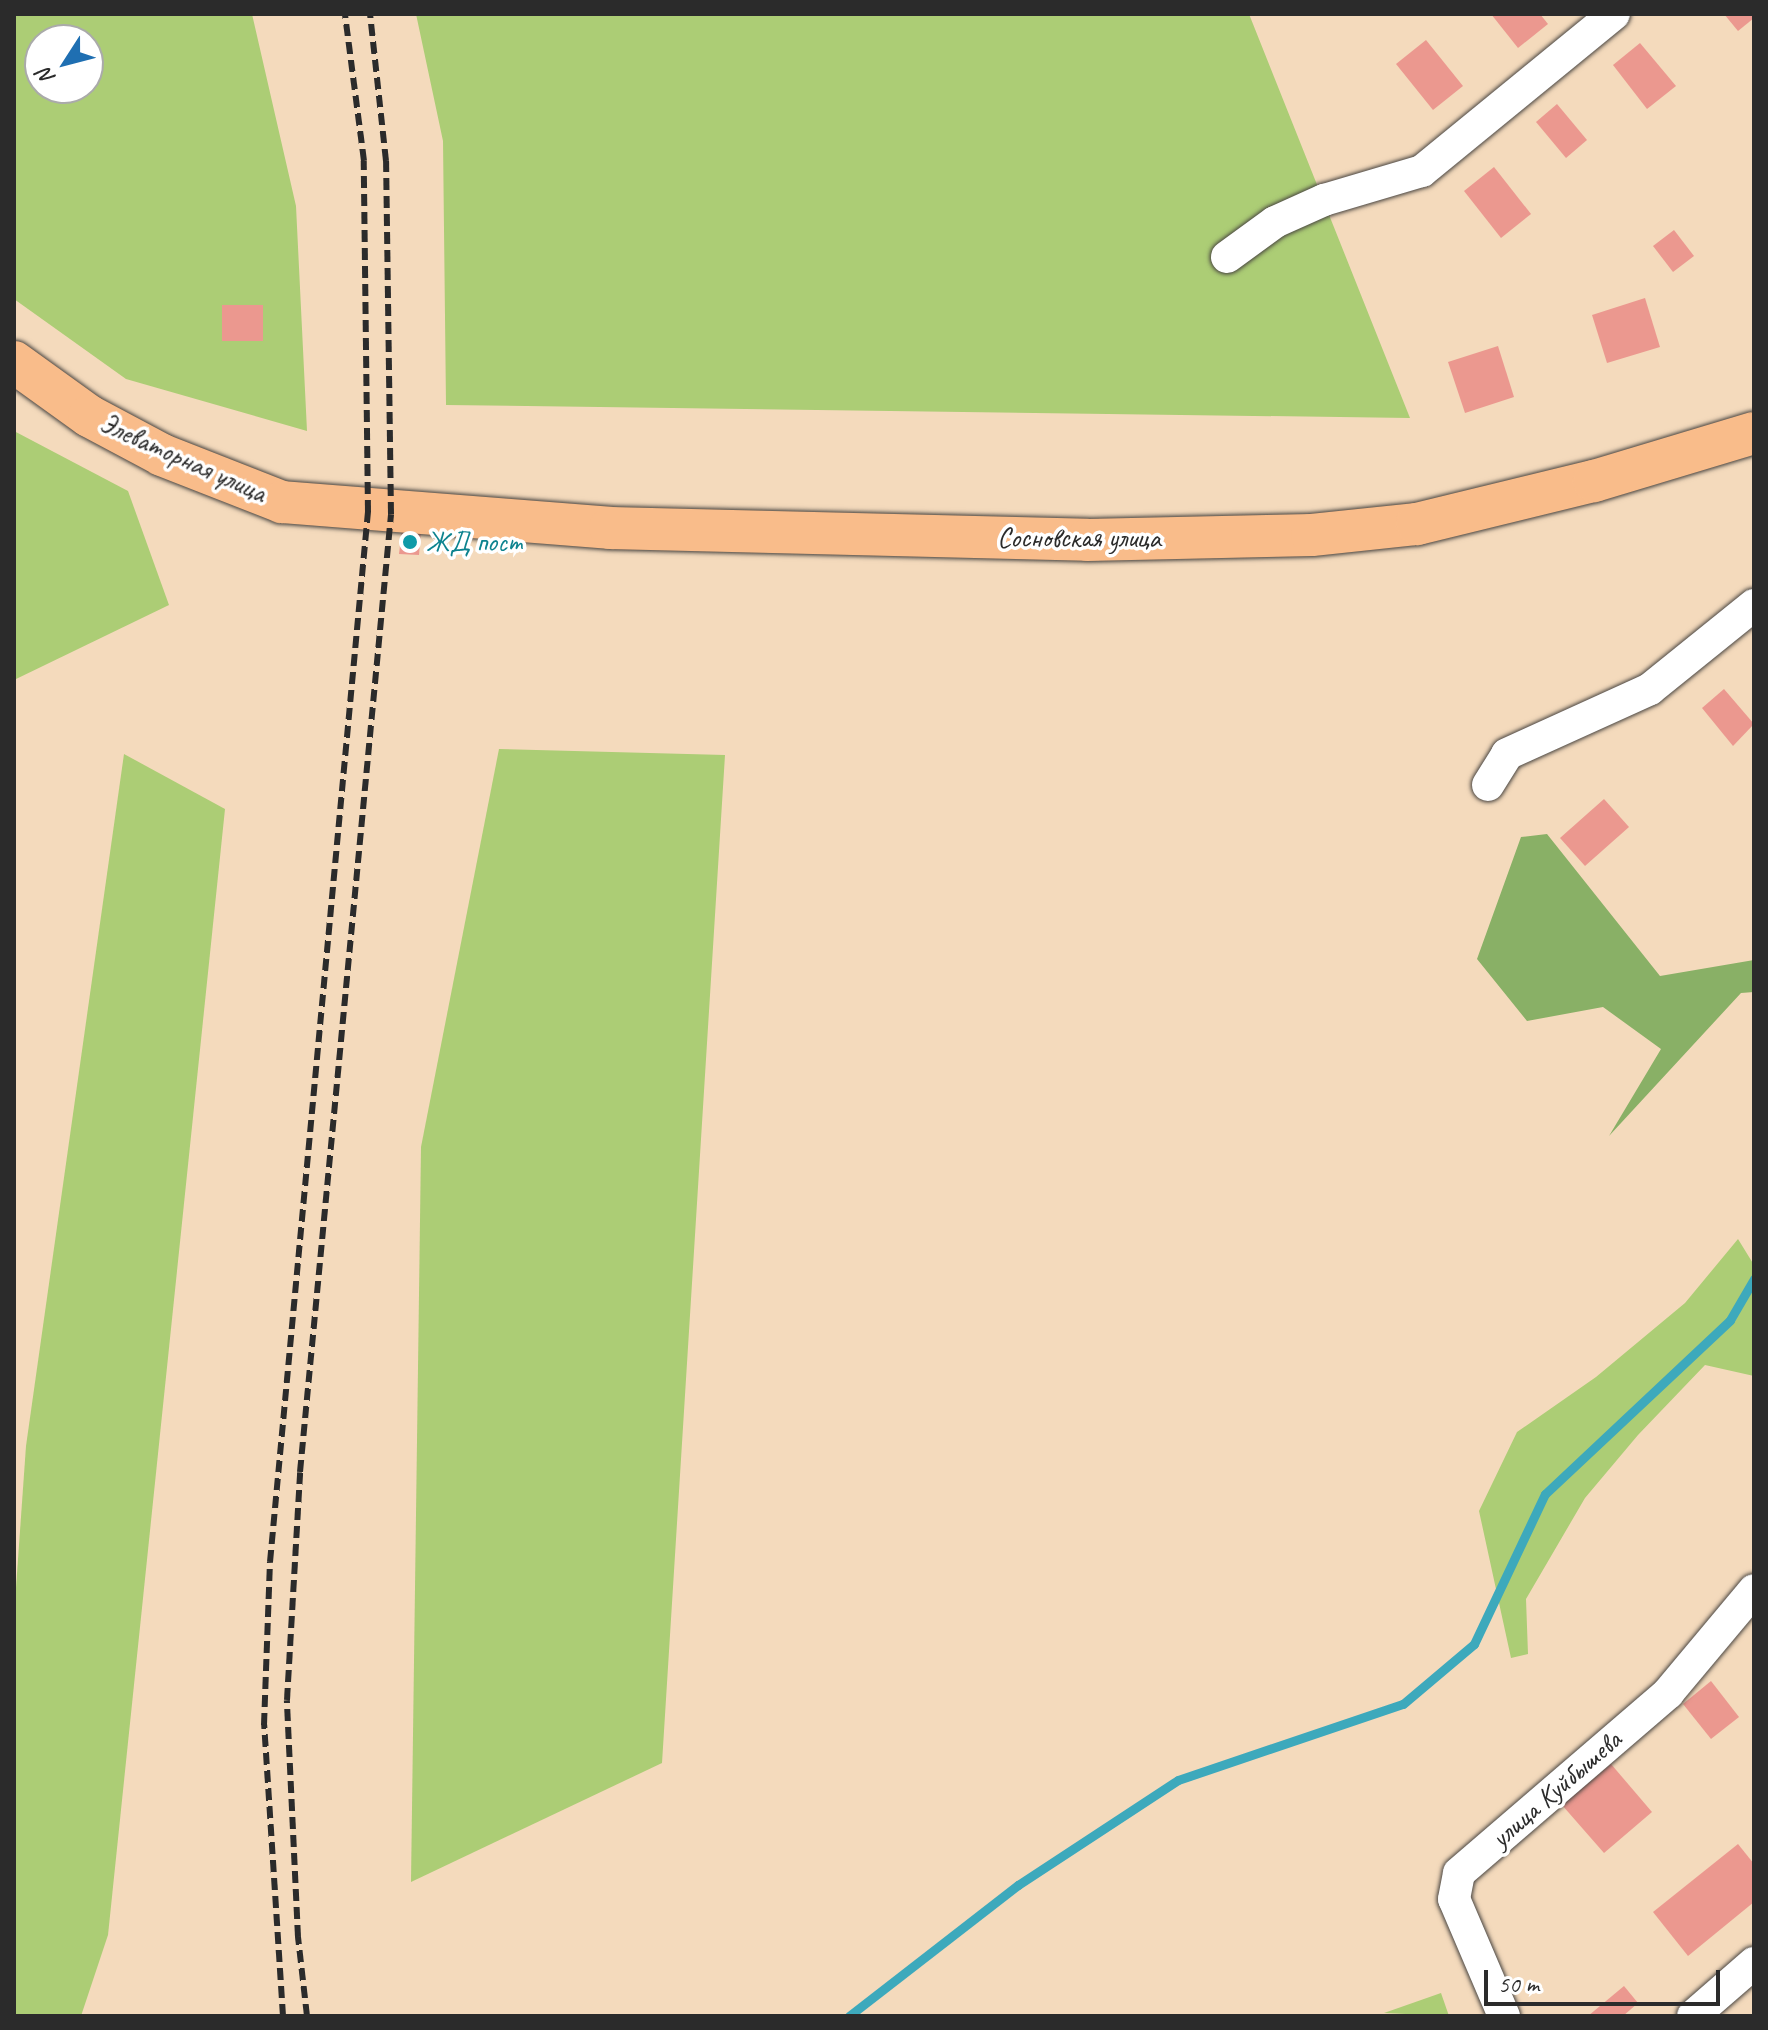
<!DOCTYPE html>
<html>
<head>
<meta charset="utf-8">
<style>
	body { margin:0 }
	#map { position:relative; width:1768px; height:2030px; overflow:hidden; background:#f4dabc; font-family:Caveat,sans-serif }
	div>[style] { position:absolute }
	.green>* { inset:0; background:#accd75 }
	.forest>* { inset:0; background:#89b066 }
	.stream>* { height:9px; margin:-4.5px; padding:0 4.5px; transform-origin:4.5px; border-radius:4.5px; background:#3da9bc }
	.building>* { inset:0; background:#eb988f }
	.roads { filter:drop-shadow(0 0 2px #494541) drop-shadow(0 0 2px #494541) }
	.minor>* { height:32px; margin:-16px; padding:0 16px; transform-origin:16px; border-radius:16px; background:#fff }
	.major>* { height:42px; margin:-21px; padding:0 21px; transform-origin:21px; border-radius:21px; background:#f9bc8a }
	.rail>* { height:6px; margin-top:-3px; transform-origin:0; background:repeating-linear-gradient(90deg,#2b2b2b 0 12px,transparent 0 18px) }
	.dots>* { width:22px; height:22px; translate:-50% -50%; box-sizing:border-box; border:4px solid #fff; border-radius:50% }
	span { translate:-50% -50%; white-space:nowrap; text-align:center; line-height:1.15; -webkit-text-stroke:7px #fff; paint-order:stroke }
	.street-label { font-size:28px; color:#2b2b2b }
	.culture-label { font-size:28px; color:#0d838f }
	.left { translate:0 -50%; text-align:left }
	.frame { position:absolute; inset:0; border:16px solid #2b2b2b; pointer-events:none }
	.north { position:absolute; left:24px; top:24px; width:80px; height:80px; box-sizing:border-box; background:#fff; border:2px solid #aaa; border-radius:50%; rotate:234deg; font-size:22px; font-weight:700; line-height:32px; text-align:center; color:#2b2b2b }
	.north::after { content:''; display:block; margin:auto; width:28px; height:36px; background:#1f6fb2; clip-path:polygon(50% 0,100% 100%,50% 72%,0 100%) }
	.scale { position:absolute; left:1484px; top:1970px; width:236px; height:36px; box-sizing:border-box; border:4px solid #2b2b2b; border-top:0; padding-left:10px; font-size:24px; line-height:28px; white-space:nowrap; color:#2b2b2b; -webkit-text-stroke:6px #fff; paint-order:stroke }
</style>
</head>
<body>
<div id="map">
	<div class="green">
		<div style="clip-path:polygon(evenodd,14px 14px,252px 14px,296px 206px,307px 431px,126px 379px,14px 299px,14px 14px,40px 40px,88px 40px,88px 88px,40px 88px,40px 40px)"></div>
		<div style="clip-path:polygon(416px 14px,1249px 14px,1410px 418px,446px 405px,443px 141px)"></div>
		<div style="clip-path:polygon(14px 431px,128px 491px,169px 605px,14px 680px)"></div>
		<div style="clip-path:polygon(499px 749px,725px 755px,662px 1763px,411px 1882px,421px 1147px)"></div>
		<div style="clip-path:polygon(124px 754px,225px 809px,108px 1935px,81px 2016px,14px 2016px,14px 1616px,26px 1446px)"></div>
		<div style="clip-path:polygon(1738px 1239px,1754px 1265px,1754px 1376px,1705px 1365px,1638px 1435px,1585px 1498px,1526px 1599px,1528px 1654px,1511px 1658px,1479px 1511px,1517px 1432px,1596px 1377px,1685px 1303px)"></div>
		<div style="clip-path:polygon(1441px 1993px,1449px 2016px,1384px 2013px)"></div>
	</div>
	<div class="forest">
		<div style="clip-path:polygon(1547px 834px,1660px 976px,1754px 960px,1754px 992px,1741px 993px,1609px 1136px,1661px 1049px,1603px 1007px,1527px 1021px,1477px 959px,1521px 837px)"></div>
	</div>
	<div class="stream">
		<div style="left:849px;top:2016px;width:214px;rotate:-37.8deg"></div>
		<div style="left:1018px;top:1885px;width:191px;rotate:-33.3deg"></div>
		<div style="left:1178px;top:1780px;width:237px;rotate:-18.7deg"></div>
		<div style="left:1403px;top:1704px;width:93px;rotate:-40.2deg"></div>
		<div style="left:1474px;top:1644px;width:166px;rotate:-64.7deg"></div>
		<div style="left:1545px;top:1494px;width:254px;rotate:-43.2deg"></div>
		<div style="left:1730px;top:1320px;width:48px;rotate:-59.7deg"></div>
	</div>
	<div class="building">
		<div style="clip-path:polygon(1491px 14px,1540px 14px,1548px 24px,1518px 48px)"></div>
		<div style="clip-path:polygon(1724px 14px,1754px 14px,1754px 18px,1738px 31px)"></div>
		<div style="clip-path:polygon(1426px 40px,1463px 86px,1433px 110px,1396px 64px)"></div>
		<div style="clip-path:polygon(1640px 43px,1676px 86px,1647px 109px,1613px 65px)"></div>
		<div style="clip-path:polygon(1557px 104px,1587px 140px,1566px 158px,1536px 122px)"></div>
		<div style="clip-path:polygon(1494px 167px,1531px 214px,1501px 238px,1464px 191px)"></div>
		<div style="clip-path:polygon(1674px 230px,1694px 256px,1673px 272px,1653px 246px)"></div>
		<div style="clip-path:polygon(1645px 298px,1660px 347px,1607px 363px,1592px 315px)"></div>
		<div style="clip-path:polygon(222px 305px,263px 305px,263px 341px,222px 341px)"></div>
		<div style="clip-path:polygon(1498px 346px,1514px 397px,1465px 413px,1448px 362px)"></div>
		<div style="clip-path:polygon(402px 529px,421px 530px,419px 555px,399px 554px)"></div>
		<div style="clip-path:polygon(1724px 689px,1754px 724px,1733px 746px,1702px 708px)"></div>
		<div style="clip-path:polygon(1604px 799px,1629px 827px,1585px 866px,1560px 838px)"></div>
		<div style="clip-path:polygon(1711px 1681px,1739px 1717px,1711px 1739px,1683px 1704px)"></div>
		<div style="clip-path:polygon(1611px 1764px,1652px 1812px,1604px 1853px,1562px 1805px)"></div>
		<div style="clip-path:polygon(1738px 1844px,1754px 1864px,1754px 1902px,1688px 1956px,1653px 1912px)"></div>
		<div style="clip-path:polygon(1624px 1986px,1638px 2003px,1623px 2016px,1588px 2016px)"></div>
	</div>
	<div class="roads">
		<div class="minor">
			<div style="left:1227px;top:257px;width:59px;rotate:-36.1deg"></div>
			<div style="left:1275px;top:222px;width:54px;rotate:-24.2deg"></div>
			<div style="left:1324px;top:200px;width:102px;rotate:-16.5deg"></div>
			<div style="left:1422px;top:171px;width:248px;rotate:-39.3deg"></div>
			<div style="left:1488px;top:785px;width:36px;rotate:-58deg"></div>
			<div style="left:1507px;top:754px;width:157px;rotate:-24.4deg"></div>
			<div style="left:1650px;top:689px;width:134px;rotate:-38.9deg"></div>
			<div style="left:1504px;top:2016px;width:127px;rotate:-113.1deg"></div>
			<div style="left:1454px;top:1899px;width:26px;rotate:-79deg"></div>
			<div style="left:1459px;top:1873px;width:276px;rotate:-40.7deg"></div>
			<div style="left:1668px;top:1693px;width:134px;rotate:-50.1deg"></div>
			<div style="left:1693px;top:2016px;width:81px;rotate:-41deg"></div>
		</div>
		<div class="major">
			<div style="left:14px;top:362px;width:92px;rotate:35.8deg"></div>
			<div style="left:89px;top:416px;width:83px;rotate:28.1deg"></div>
			<div style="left:162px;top:455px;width:129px;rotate:21.4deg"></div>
			<div style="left:282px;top:502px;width:329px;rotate:4.5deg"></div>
			<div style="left:610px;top:528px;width:477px;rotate:1.4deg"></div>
			<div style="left:1087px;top:540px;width:225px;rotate:-1.3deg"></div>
			<div style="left:1312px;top:535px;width:106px;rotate:-6deg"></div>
			<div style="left:1417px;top:524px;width:182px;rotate:-13.7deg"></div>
			<div style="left:1594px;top:481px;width:167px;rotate:-16.7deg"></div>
		</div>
	</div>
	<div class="rail">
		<div style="left:283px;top:2016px;width:292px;rotate:-93.7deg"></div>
		<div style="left:264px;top:1725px;width:163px;rotate:-87.9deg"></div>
		<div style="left:270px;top:1562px;width:1055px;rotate:-84.67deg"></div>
		<div style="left:368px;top:512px;width:351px;rotate:-90.7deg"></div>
		<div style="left:364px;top:161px;width:148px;rotate:-97.4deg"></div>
		<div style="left:307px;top:2016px;width:80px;rotate:-96.5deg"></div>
		<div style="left:298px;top:1937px;width:237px;rotate:-92.7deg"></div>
		<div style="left:287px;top:1700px;width:228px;rotate:-86.7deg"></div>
		<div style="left:300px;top:1472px;width:962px;rotate:-84.57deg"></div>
		<div style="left:391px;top:514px;width:353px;rotate:-90.8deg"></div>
		<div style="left:386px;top:161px;width:148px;rotate:-96.2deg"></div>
	</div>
	<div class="dots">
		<div style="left:410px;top:542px;background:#0f9aa8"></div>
	</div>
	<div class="street-label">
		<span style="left:183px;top:458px;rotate:24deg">Элеваторная улица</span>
		<span style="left:1079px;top:538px">Сосновская улица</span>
		<span style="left:1556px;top:1789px;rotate:-41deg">улица Куйбышева</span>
	</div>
	<div class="culture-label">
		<span class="left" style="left:426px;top:542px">ЖД пост</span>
	</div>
	<div class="frame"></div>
	<div class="north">N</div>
	<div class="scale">50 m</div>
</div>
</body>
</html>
